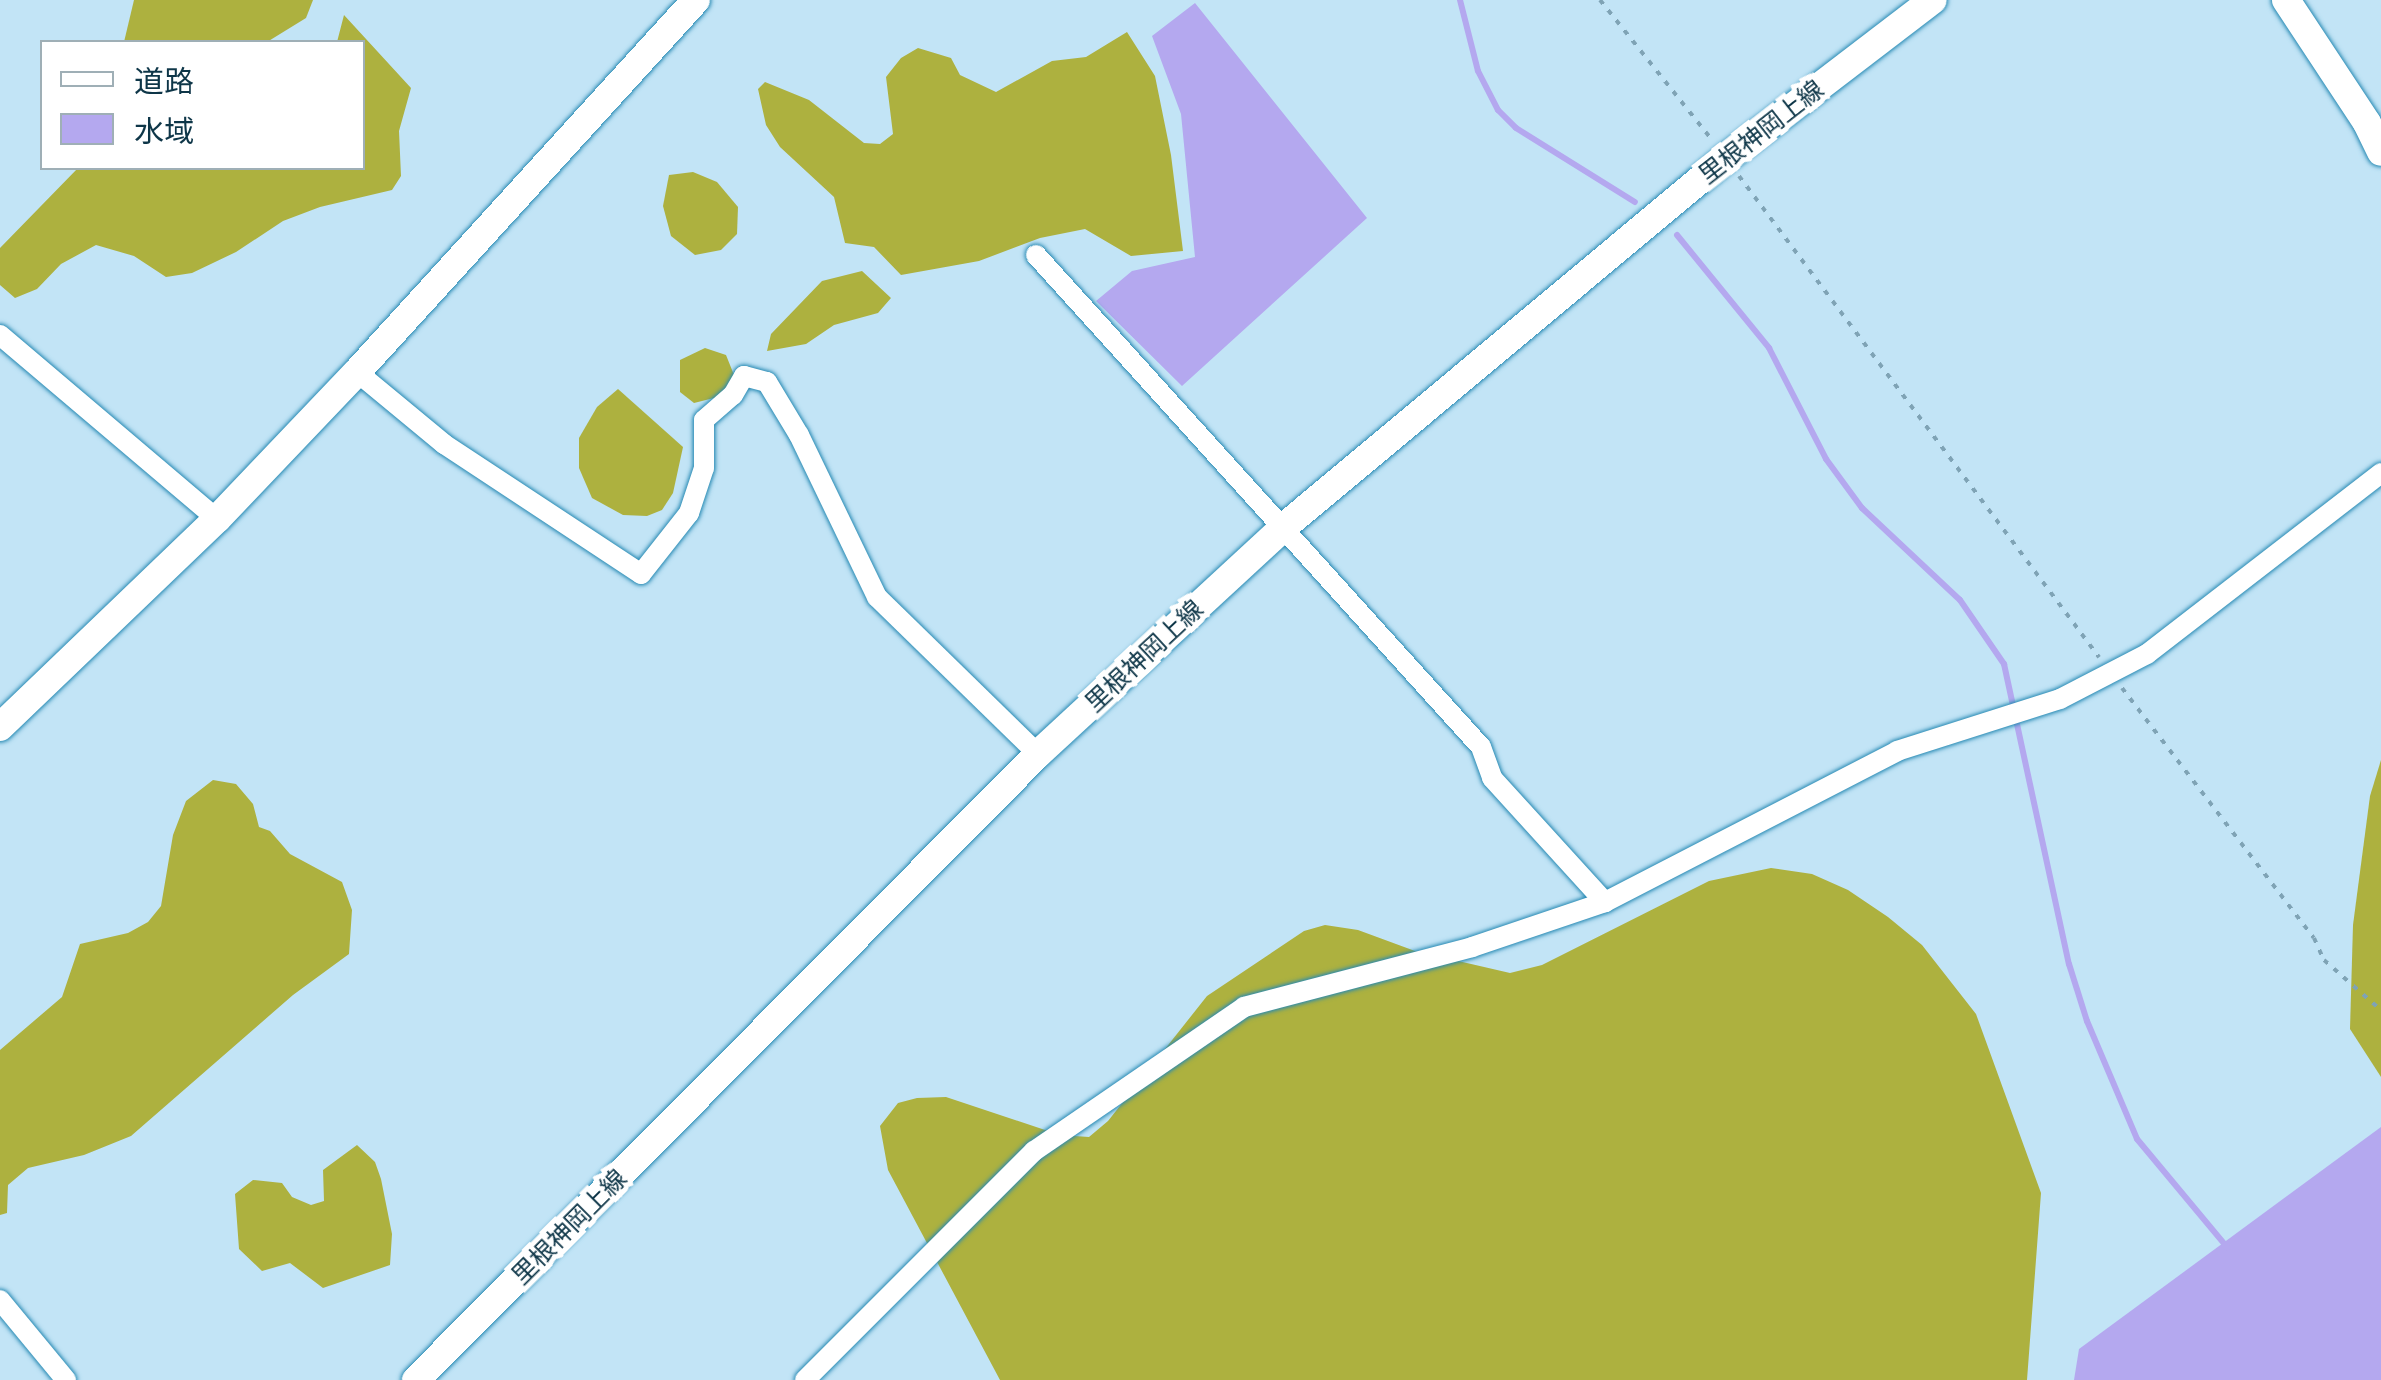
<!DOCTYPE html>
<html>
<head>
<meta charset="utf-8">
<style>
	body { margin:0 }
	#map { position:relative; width:2381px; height:1380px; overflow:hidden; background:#c2e4f6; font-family:"Archivo Narrow","Noto Sans JP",sans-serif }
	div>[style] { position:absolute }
	.forest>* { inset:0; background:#adb13f }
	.water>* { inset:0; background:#b4a8ef }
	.stream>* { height:6px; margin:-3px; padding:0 3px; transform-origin:3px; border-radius:3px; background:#b4a8ef }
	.path>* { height:4px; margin-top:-2px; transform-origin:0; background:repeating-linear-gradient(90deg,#7fa3b5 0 5px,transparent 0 13px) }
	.roads { filter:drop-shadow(0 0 2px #2689b3) drop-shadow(0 0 2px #2689b3) }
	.street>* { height:20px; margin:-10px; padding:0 10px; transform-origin:10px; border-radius:10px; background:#fff }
	.secondary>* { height:28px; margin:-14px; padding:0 14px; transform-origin:14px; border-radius:14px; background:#fff }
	span { translate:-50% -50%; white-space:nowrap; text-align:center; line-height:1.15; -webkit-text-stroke:10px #fff; paint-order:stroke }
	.street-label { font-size:25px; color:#0e3648 }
	.legend { position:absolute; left:40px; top:40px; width:325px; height:130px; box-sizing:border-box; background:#fff; border:2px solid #9fafb6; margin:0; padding:12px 18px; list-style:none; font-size:30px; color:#0e3648 }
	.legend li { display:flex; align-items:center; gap:20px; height:50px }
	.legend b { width:50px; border:2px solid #9fafb6 }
</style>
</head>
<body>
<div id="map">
	<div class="forest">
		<div style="clip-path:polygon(134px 0,313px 0,306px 18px,267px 42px,124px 42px)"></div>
		<div style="clip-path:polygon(344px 15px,411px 88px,399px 131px,401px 176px,392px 190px,320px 207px,283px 221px,236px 252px,192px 273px,166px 277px,134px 256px,96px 245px,61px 264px,37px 289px,15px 298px,0 285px,0 248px,78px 168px,362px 168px,362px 42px,337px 42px)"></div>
		<div style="clip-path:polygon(1127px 32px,1155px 76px,1171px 155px,1183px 251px,1131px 256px,1085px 229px,1040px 238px,979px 261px,901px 275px,874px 247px,845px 243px,834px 197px,780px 147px,766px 125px,758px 89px,765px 82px,809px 100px,864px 143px,880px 144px,893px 134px,886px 77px,901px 58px,918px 48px,951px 58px,960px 75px,996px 92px,1052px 61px,1086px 57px)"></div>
		<div style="clip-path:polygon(693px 172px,717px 182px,738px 207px,737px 234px,721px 250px,695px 255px,671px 236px,663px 206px,669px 175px)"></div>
		<div style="clip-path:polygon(862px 271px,891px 298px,878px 313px,834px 325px,806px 344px,767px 351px,771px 334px,822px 281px)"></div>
		<div style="clip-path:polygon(705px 348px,726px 355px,734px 375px,730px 394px,694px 403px,680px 392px,680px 360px)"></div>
		<div style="clip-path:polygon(618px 389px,683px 447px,673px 493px,662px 510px,647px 516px,623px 515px,592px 498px,579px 468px,579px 438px,597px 407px)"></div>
		<div style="clip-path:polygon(2381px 760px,2381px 1077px,2350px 1029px,2353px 925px,2370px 796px)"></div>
		<div style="clip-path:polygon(213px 780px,236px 784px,253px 804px,259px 827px,270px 831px,290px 854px,342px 882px,352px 910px,349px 954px,293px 995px,131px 1136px,84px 1155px,28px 1168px,8px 1185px,7px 1213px,0 1215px,0 1050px,62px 997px,80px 944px,128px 933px,148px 922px,161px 906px,173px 835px,186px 801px)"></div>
		<div style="clip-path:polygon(1771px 868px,1812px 874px,1848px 890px,1888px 917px,1922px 945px,1976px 1014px,2041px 1193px,2027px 1380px,1000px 1380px,888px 1170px,880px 1126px,898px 1103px,917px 1098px,946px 1097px,1060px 1135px,1089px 1137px,1108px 1121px,1207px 996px,1304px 931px,1325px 925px,1358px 930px,1415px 951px,1510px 973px,1542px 965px,1709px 881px)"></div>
		<div style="clip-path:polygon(357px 1145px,375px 1162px,381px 1179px,392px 1234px,390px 1265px,323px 1288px,290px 1263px,262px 1271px,239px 1249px,235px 1194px,253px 1180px,282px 1183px,292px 1197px,311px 1205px,324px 1201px,323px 1170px)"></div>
	</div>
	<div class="water">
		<div style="clip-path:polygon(1195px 3px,1367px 218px,1182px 386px,1096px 301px,1132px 271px,1195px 257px,1181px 114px,1152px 36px)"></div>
		<div style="clip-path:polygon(2381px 1127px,2381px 1380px,2074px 1380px,2079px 1349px)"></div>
	</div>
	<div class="stream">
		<div style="left:1460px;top:0;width:73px;rotate:75.8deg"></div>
		<div style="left:1478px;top:71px;width:44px;rotate:62.9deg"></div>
		<div style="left:1498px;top:110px;width:25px;rotate:45deg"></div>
		<div style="left:1516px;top:128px;width:140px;rotate:31.9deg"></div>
		<div style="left:1677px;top:235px;width:146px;rotate:50.8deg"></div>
		<div style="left:1769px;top:348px;width:125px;rotate:62.8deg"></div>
		<div style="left:1826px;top:459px;width:61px;rotate:53.7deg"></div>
		<div style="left:1862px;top:508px;width:134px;rotate:43.2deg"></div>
		<div style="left:1960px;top:600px;width:78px;rotate:55.5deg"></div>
		<div style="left:2004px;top:664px;width:307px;rotate:77.8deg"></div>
		<div style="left:2069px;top:964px;width:60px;rotate:72.5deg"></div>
		<div style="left:2087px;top:1021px;width:128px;rotate:67deg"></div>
		<div style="left:2137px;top:1139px;width:141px;rotate:50.2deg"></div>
	</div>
	<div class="path">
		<div style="left:1600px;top:0;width:179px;rotate:51.3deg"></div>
		<div style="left:1739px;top:176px;width:601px;rotate:53.19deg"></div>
		<div style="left:2122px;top:688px;width:315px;rotate:52.5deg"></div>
		<div style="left:2314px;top:938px;width:24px;rotate:66deg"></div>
		<div style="left:2324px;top:960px;width:76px;rotate:41.3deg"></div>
	</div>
	<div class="roads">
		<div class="street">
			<div style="left:1036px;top:255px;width:663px;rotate:47.87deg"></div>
			<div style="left:1481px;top:747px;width:33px;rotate:70deg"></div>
			<div style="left:1492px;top:778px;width:168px;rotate:47.7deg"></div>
			<div style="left:0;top:335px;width:285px;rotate:40.3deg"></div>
			<div style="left:357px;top:372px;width:113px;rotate:39.6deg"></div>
			<div style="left:444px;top:444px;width:236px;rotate:33.4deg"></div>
			<div style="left:641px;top:574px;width:78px;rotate:-51.8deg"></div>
			<div style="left:689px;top:513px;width:47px;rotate:-71.6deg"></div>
			<div style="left:704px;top:468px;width:48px;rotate:-90deg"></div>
			<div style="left:704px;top:420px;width:38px;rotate:-41deg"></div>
			<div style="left:733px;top:395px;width:22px;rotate:-60deg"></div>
			<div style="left:744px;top:376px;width:24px;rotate:15deg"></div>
			<div style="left:767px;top:382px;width:62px;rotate:58.9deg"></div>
			<div style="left:799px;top:435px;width:180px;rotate:64.3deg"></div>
			<div style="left:877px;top:597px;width:225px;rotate:44.3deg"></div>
			<div style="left:0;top:1300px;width:104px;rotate:50.5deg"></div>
			<div style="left:805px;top:1380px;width:324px;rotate:-45deg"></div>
			<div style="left:1034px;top:1151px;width:255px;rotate:-34.4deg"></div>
			<div style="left:1244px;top:1007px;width:236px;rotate:-14.7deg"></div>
			<div style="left:1472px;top:947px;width:140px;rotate:-18.7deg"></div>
			<div style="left:1605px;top:902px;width:329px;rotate:-27.3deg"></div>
			<div style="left:1897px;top:751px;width:171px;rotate:-17.7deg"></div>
			<div style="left:2060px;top:699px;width:98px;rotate:-27.3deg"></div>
			<div style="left:2147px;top:654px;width:296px;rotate:-37.7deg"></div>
		</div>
		<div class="secondary">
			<div style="left:2286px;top:0;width:147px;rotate:56.6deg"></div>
			<div style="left:2367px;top:123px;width:32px;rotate:64deg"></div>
			<div style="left:0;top:727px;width:301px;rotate:-43.8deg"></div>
			<div style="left:217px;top:519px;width:203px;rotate:-46.4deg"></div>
			<div style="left:357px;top:372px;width:503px;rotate:-47.66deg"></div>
			<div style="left:416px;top:1380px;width:882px;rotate:-45.18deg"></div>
			<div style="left:1038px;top:754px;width:336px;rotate:-42.7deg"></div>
			<div style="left:1285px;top:526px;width:574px;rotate:-39.84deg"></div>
			<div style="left:1726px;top:158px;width:260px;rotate:-37.4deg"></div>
		</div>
	</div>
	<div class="street-label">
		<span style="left:1761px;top:132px;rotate:-38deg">里根神岡上線</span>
		<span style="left:1144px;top:656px;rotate:-43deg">里根神岡上線</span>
		<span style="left:569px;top:1227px;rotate:-45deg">里根神岡上線</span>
	</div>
	<ul class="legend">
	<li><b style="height:12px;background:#fff"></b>道路</li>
	<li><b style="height:28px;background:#b4a8ef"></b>水域</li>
	</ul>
</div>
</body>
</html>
